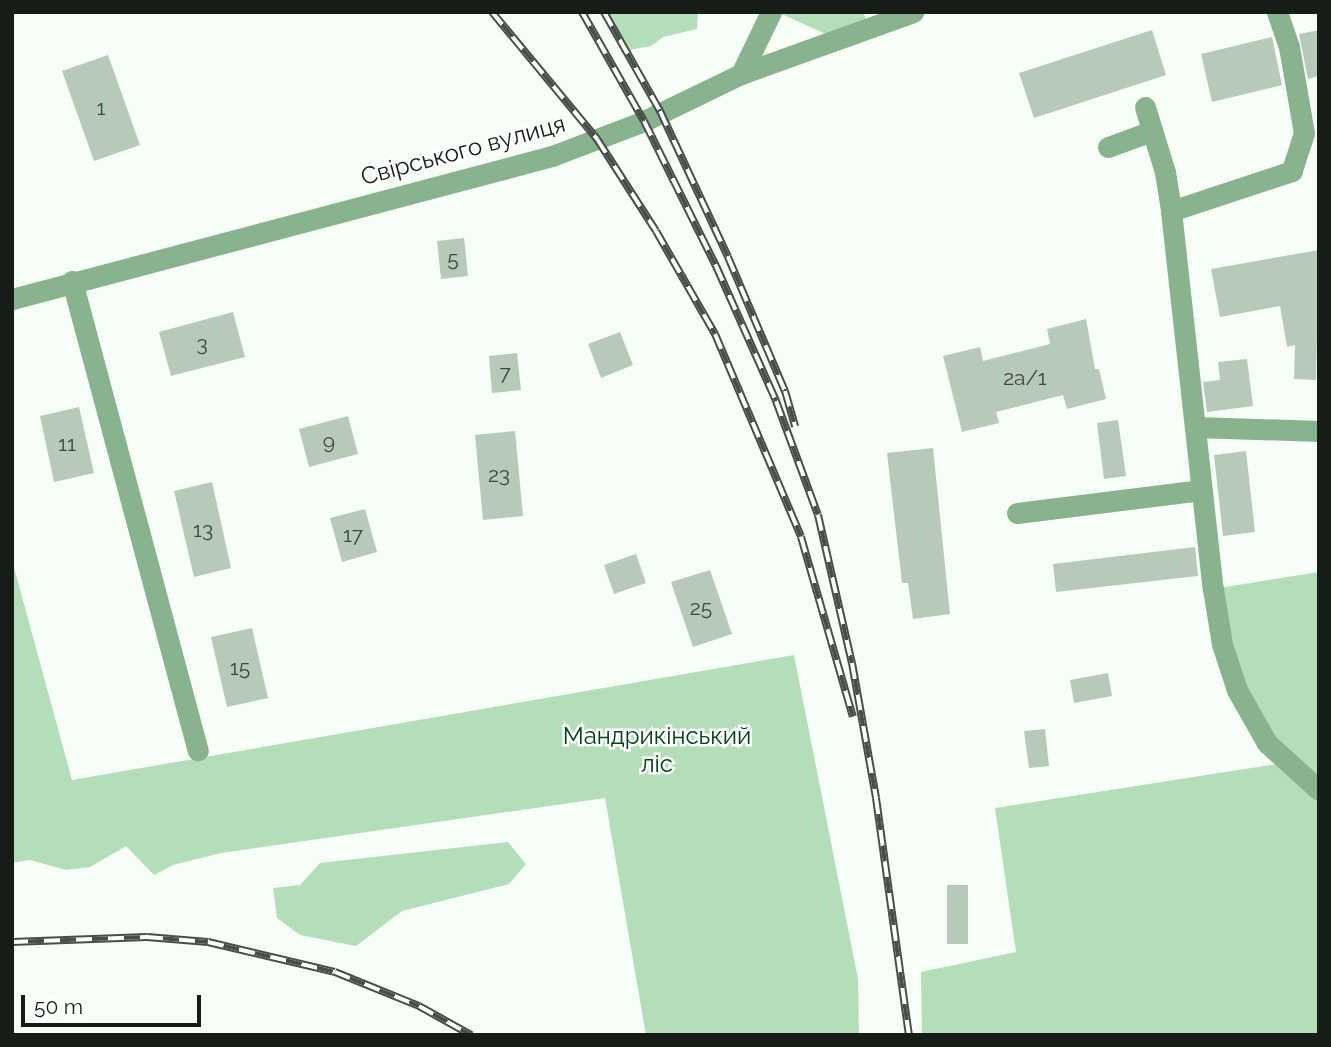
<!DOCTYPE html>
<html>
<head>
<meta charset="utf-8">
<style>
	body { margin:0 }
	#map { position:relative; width:1331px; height:1047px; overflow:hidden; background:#f6fef7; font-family:Raleway,sans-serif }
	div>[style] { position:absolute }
	.green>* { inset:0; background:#b4ddb9 }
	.building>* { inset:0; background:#b7cab9 }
	.minor>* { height:21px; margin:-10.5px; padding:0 10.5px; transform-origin:10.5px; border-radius:10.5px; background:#89b28e }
	.rail>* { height:8px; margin-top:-4px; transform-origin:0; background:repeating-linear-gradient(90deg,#fff 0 16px,#484f49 0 32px); box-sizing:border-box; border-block:2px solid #484f49 }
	span { translate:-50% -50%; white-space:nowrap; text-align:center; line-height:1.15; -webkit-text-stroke:5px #fff; paint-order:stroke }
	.number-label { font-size:21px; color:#3e4840 }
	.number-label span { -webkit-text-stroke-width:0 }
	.street-label { font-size:24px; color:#161d17 }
	.park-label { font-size:24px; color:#004416 }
	.frame { position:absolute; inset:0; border:14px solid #161d17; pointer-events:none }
	.scale { position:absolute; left:21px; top:995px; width:180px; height:32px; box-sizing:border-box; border:4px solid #161d17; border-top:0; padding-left:9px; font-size:21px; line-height:24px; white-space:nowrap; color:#161d17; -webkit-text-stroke:5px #fff; paint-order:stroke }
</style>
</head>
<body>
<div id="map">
	<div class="green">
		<div style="clip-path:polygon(604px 12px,698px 12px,697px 29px,663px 37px,651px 46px,629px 50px)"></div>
		<div style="clip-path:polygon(777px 12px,863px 12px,870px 28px,828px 35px)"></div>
		<div style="clip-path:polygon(12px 560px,72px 780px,794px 655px,858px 979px,859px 1035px,646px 1035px,605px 798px,221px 853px,173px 865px,154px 875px,126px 846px,90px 867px,66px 870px,30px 860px,12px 863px)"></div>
		<div style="clip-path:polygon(1319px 572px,1319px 1035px,922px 1035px,921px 972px,1016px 952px,995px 808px,1284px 763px,1237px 690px,1213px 589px)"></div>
		<div style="clip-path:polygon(508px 842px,526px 864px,509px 884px,402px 911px,356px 946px,300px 935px,277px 918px,273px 888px,300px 885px,320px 863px)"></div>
	</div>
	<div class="building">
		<div style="clip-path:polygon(1152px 30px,1166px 75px,1034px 118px,1019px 73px)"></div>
		<div style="clip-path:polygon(1319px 30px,1319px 76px,1308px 79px,1299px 34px)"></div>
		<div style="clip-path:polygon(1272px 37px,1282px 85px,1212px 102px,1201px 54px)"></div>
		<div style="clip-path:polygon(108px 55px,140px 145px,94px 161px,62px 71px)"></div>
		<div style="clip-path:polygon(464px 238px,468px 276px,441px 279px,437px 241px)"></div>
		<div style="clip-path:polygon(1319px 250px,1316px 380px,1294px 379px,1295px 345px,1287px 347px,1280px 306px,1220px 317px,1211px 269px)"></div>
		<div style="clip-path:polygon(233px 312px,245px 357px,171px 376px,159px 332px)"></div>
		<div style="clip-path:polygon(1086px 319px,1095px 369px,1099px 369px,1106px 399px,1067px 409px,1063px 395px,996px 412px,999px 423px,962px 432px,943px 356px,980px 347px,983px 361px,1050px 344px,1047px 329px)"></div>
		<div style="clip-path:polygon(620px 332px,633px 365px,601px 378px,588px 344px)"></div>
		<div style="clip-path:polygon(517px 353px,521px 390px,492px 393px,489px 356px)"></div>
		<div style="clip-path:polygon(1247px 359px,1253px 406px,1207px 412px,1203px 382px,1220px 380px,1218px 362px)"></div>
		<div style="clip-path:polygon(79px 407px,94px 473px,54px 482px,40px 416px)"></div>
		<div style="clip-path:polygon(348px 416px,358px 454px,309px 467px,299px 429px)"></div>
		<div style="clip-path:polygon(1118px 420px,1126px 476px,1104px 479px,1097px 423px)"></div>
		<div style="clip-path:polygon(515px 431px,523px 516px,483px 520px,475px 435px)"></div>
		<div style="clip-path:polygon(933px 448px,950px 614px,913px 619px,908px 583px,902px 583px,887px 453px)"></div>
		<div style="clip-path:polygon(1246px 451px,1255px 532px,1223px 536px,1214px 455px)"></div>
		<div style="clip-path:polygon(212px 482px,231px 568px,194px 577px,174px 491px)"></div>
		<div style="clip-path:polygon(365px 509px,377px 552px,342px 562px,330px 518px)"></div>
		<div style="clip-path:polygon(1195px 547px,1198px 576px,1056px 592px,1053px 564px)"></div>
		<div style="clip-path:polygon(636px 554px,646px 583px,614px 594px,604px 565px)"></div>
		<div style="clip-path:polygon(710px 570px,732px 634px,693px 647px,671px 582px)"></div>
		<div style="clip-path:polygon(252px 628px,268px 698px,227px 707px,211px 637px)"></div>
		<div style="clip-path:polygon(1108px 673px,1112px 696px,1074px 703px,1070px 680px)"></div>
		<div style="clip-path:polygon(1045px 729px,1049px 766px,1029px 768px,1024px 731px)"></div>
		<div style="clip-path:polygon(947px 885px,968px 885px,968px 944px,947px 944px)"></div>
	</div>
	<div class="minor">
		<div style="left:1277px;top:12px;width:37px;rotate:71deg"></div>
		<div style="left:1289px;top:47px;width:87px;rotate:80.1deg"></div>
		<div style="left:1304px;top:133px;width:40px;rotate:108deg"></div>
		<div style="left:1292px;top:171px;width:127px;rotate:161.7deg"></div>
		<div style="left:1171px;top:211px;width:380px;rotate:83.7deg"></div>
		<div style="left:1213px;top:589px;width:56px;rotate:80.7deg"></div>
		<div style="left:1222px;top:644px;width:48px;rotate:71.9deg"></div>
		<div style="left:1237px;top:690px;width:61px;rotate:60.5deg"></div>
		<div style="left:1267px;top:743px;width:70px;rotate:42.1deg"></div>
		<div style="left:741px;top:74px;width:69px;rotate:-64.2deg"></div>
		<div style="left:1145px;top:107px;width:68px;rotate:72.9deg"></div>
		<div style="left:1165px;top:172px;width:39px;rotate:81deg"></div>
		<div style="left:1108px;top:147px;width:47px;rotate:-20deg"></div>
		<div style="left:72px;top:281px;width:486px;rotate:75deg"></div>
		<div style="left:12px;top:299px;width:559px;rotate:-14.83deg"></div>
		<div style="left:552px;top:156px;width:98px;rotate:-20.8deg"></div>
		<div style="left:644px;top:121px;width:108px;rotate:-25.9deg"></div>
		<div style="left:741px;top:74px;width:183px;rotate:-19.8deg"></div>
		<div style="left:1195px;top:427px;width:124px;rotate:1.8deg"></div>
		<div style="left:1017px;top:513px;width:186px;rotate:-7.1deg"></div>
	</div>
	<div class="rail">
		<div style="left:492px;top:12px;width:165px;rotate:50.4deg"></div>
		<div style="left:597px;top:139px;width:109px;rotate:57.3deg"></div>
		<div style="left:656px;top:231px;width:119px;rotate:60.2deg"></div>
		<div style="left:715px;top:334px;width:220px;rotate:67deg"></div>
		<div style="left:801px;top:537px;width:187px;rotate:73.9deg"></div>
		<div style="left:582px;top:12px;width:125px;rotate:60.4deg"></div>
		<div style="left:644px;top:121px;width:162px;rotate:63.6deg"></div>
		<div style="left:716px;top:266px;width:148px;rotate:66deg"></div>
		<div style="left:776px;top:401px;width:121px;rotate:69.8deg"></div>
		<div style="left:818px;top:515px;width:152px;rotate:77.1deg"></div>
		<div style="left:852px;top:663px;width:137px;rotate:79.9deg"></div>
		<div style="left:876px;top:798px;width:239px;rotate:82.1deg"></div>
		<div style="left:604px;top:12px;width:114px;rotate:60.5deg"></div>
		<div style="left:660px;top:111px;width:161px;rotate:65deg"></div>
		<div style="left:728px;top:257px;width:146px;rotate:67deg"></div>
		<div style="left:785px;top:391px;width:37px;rotate:74deg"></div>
		<div style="left:12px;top:942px;width:135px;rotate:-2.1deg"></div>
		<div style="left:147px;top:937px;width:61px;rotate:4.7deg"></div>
		<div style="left:208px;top:942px;width:130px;rotate:13.3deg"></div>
		<div style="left:335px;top:972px;width:91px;rotate:22deg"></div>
		<div style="left:419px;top:1006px;width:60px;rotate:29.1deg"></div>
	</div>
	<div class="number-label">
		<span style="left:101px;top:108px">1</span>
		<span style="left:453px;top:259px">5</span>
		<span style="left:202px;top:344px">3</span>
		<span style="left:505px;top:373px">7</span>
		<span style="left:1025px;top:378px">2а/1</span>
		<span style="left:329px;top:442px">9</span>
		<span style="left:67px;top:444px">11</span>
		<span style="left:499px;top:475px">23</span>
		<span style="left:203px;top:530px">13</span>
		<span style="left:353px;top:535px">17</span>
		<span style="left:701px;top:608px">25</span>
		<span style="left:240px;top:668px">15</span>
	</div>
	<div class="street-label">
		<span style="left:463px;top:150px;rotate:-15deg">Свірського вулиця</span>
	</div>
	<div class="park-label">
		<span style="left:657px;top:750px">Мандрикінський<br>ліс</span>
	</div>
	<div class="frame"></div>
	<div class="scale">50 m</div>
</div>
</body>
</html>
